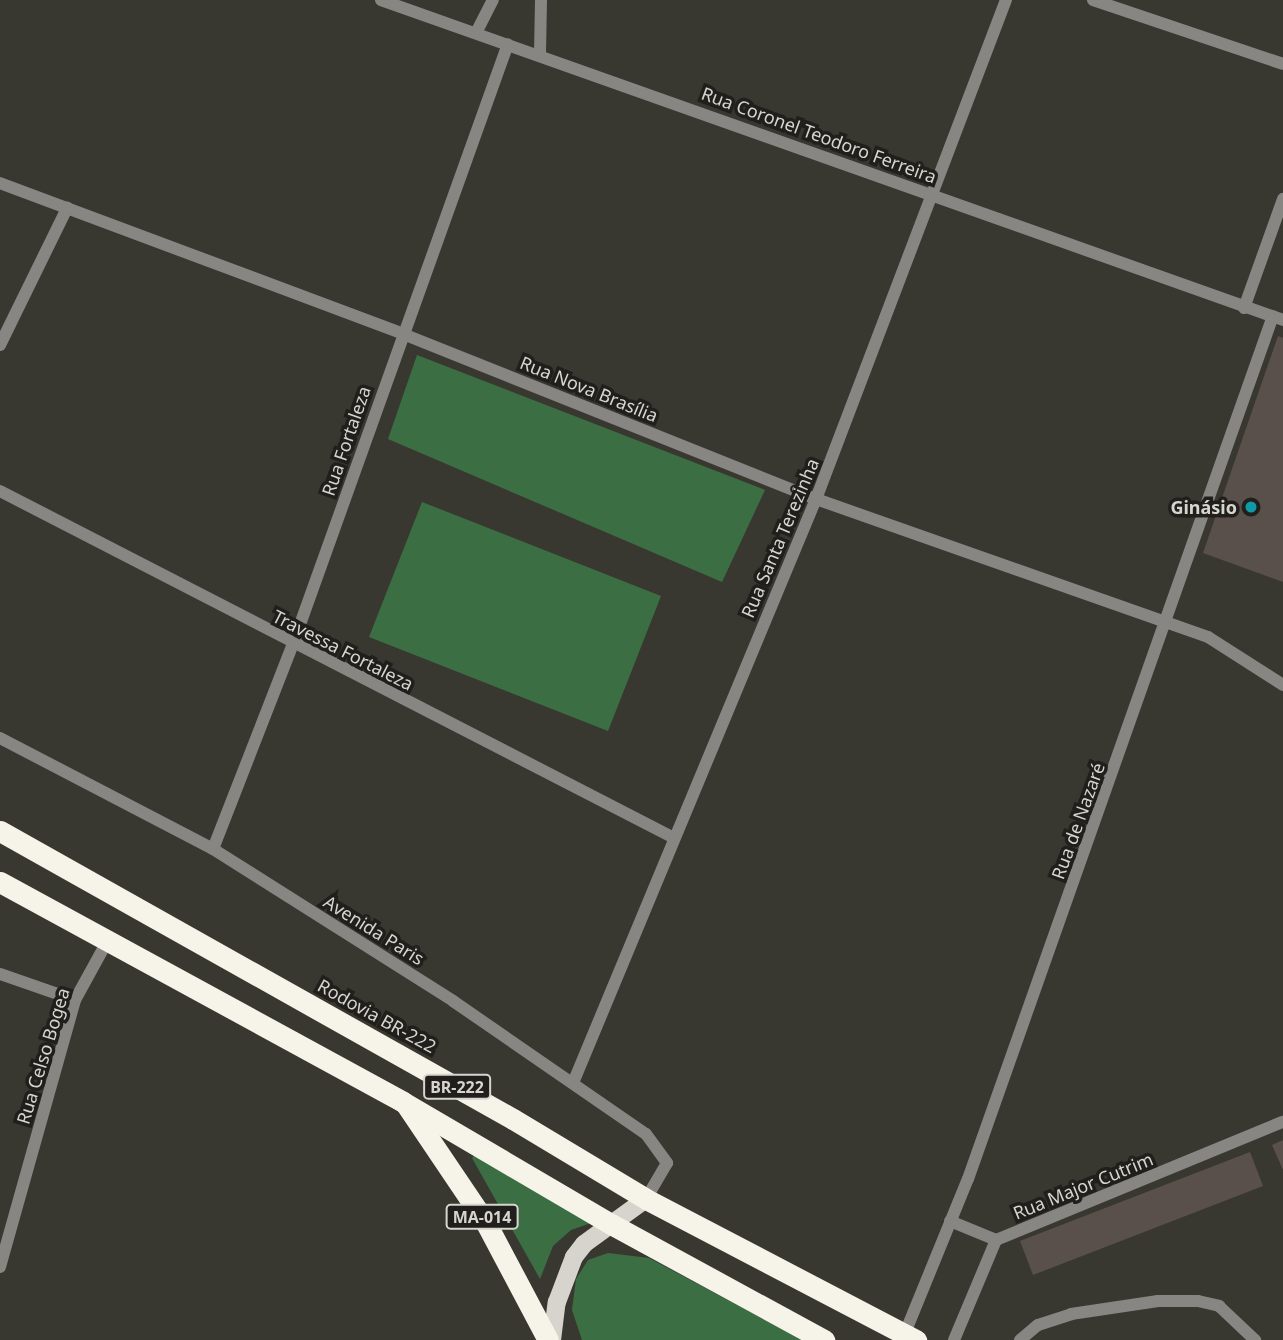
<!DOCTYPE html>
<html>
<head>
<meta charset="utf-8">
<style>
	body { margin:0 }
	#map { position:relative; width:1283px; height:1340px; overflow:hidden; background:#393830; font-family:"Noto Sans",sans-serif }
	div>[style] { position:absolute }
	.green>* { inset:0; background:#3c6e43 }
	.building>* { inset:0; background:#59504c }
	.minor>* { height:12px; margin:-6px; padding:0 6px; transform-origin:6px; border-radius:6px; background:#878682 }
	.major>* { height:18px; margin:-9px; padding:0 9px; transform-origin:9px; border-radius:9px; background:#d6d4cc }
	.highway>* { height:21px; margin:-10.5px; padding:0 10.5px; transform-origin:10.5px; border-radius:10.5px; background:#f6f3e9 }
	.dots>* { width:19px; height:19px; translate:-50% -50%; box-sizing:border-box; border:4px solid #201f1b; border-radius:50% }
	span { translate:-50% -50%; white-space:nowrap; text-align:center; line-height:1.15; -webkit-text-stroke:7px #201f1b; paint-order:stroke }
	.shield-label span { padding:2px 5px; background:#201f1b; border:2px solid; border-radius:5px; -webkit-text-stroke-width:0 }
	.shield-label { font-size:16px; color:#d6d5d0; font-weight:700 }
	.street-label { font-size:18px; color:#d6d5d0 }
	.poi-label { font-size:18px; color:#d6d5d0; font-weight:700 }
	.right { translate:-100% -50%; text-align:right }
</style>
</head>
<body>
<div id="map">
	<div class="green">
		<div style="clip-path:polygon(417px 355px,765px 490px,722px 582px,388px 439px)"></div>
		<div style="clip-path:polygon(422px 502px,661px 596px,608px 731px,369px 637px)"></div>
		<div style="clip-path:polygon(478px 1151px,597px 1221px,571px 1230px,553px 1246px,540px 1279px,472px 1158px)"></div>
		<div style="clip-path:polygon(608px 1253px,649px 1258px,803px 1340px,582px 1340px,572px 1310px,576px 1279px,588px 1260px)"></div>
	</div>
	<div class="building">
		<div style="clip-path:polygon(1278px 336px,1283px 338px,1283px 582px,1203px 553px)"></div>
		<div style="clip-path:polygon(1283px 1140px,1283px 1170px,1272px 1145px)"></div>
		<div style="clip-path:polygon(1250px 1152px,1263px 1186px,1033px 1275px,1020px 1241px)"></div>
	</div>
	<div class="minor">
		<div style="left:381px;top:0;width:957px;rotate:19.53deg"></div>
		<div style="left:1093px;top:0;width:200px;rotate:18.6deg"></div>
		<div style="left:476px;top:33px;width:37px;rotate:-63deg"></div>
		<div style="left:540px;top:53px;width:53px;rotate:-88.9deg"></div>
		<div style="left:0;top:183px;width:430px;rotate:20.5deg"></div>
		<div style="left:403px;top:334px;width:445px;rotate:21.8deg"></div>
		<div style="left:816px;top:499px;width:416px;rotate:19.4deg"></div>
		<div style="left:1208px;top:637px;width:89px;rotate:32.6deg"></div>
		<div style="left:1244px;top:308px;width:116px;rotate:-70.3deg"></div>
		<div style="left:0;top:345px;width:153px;rotate:-63.9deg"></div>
		<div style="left:0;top:491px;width:756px;rotate:27.24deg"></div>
		<div style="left:0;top:738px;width:240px;rotate:27.5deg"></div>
		<div style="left:213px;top:849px;width:284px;rotate:32.3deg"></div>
		<div style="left:453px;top:1001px;width:234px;rotate:34.6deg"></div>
		<div style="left:646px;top:1134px;width:36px;rotate:54deg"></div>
		<div style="left:667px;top:1163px;width:42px;rotate:120.3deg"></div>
		<div style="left:213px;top:849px;width:220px;rotate:-68.7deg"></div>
		<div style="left:293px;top:644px;width:637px;rotate:-70.29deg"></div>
		<div style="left:0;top:974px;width:79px;rotate:19.1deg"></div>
		<div style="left:573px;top:1083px;width:633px;rotate:-67.41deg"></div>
		<div style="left:816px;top:499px;width:534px;rotate:-69.16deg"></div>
		<div style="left:950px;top:1221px;width:50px;rotate:22.4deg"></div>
		<div style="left:0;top:1267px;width:277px;rotate:-74.3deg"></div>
		<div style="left:75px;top:1000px;width:68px;rotate:-61.2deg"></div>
		<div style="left:905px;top:1333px;width:166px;rotate:-67.8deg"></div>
		<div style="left:968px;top:1179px;width:915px;rotate:-70.54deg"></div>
		<div style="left:954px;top:1340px;width:108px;rotate:-67.2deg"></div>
		<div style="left:996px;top:1240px;width:310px;rotate:-22.4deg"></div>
		<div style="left:1020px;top:1340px;width:23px;rotate:-40deg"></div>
		<div style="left:1038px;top:1325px;width:35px;rotate:-18deg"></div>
		<div style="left:1071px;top:1314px;width:88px;rotate:-8.5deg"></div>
		<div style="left:1158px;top:1301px;width:40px"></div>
		<div style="left:1198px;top:1301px;width:22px;rotate:13deg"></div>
		<div style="left:1219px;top:1306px;width:50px;rotate:43.4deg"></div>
	</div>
	<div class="major">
		<div style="left:552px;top:1340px;width:38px;rotate:-83deg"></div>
		<div style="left:557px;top:1302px;width:48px;rotate:-69.3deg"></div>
		<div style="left:574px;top:1257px;width:16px;rotate:-52deg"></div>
		<div style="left:584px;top:1244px;width:77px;rotate:-36deg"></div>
	</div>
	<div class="highway">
		<div style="left:0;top:831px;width:588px;rotate:29.31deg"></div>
		<div style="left:513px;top:1119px;width:155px;rotate:31deg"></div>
		<div style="left:646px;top:1199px;width:305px;rotate:27.6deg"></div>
		<div style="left:0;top:882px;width:459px;rotate:28.6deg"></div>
		<div style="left:403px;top:1102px;width:241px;rotate:30.4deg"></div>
		<div style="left:611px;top:1224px;width:243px;rotate:28.6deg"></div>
		<div style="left:407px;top:1106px;width:141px;rotate:56deg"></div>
		<div style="left:486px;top:1223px;width:132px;rotate:62.1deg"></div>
	</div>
	<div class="dots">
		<div style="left:1251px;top:507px;background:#0f9aa8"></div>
	</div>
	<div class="shield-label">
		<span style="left:457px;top:1087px">BR-222</span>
		<span style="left:482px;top:1217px">MA-014</span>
	</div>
	<div class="street-label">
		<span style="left:819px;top:135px;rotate:20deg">Rua Coronel Teodoro Ferreira</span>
		<span style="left:589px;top:389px;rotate:22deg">Rua Nova Brasília</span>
		<span style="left:346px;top:441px;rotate:-71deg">Rua Fortaleza</span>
		<span style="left:780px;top:538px;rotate:-67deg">Rua Santa Terezinha</span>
		<span style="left:343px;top:650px;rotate:27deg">Travessa Fortaleza</span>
		<span style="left:1078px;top:821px;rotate:-70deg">Rua de Nazaré</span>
		<span style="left:374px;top:930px;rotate:32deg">Avenida Paris</span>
		<span style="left:377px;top:1016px;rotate:29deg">Rodovia BR-222</span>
		<span style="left:43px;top:1056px;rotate:-73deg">Rua Celso Bogea</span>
		<span style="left:1083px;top:1186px;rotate:-22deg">Rua Major Cutrim</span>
	</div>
	<div class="poi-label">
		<span class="right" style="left:1237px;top:507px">Ginásio</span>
	</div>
</div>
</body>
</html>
